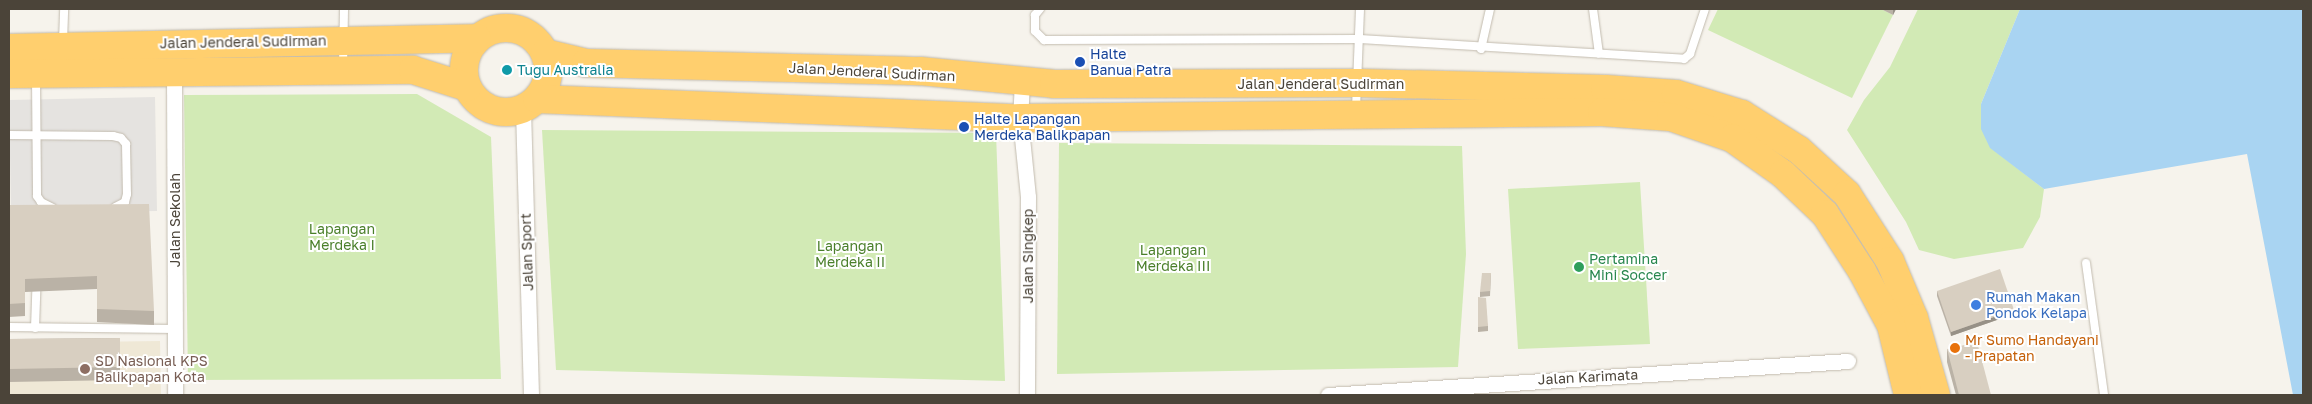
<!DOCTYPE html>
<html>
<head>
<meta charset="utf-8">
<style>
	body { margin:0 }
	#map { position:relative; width:2312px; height:404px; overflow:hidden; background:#f6f3ec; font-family:"Golos Text",sans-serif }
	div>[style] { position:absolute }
	.education>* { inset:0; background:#efe8d6 }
	.green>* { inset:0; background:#d2eab5 }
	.parking>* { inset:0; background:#e5e3e0 }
	.water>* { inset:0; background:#a9d4f2 }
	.roads { filter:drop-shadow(0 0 1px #c2bbae) drop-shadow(0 0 1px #c2bbae) }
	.lane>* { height:8px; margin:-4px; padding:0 4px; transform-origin:4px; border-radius:4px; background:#fff }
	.street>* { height:15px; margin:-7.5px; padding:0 7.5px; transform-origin:7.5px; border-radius:7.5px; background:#fff }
	.highway>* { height:28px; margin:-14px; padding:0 14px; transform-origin:14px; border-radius:14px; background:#ffcf6e }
	.highway>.ring { margin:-14px; padding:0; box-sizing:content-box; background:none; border:28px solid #ffcf6e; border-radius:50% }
	.wall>* { inset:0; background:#bab2a6 }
	.shaded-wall>* { inset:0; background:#979187 }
	.building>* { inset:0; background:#d8cfc1 }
	.dots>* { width:14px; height:14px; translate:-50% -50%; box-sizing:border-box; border:2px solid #fff; border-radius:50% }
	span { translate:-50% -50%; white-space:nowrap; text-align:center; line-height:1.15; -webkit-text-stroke:4px #fff; paint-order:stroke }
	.street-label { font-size:14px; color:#4b4439 }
	.transit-label { font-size:14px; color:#164399 }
	.left { translate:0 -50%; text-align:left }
	.culture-label { font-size:14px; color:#0d838f }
	.park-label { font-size:14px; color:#4a7f2a }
	.leisure-label { font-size:14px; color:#27864d }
	.shop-label { font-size:14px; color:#366cbe }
	.food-label { font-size:14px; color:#c56008 }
	.education-label { font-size:14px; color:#785e54 }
	.frame { position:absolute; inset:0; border:10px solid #4b4439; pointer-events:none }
</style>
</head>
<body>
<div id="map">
	<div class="education">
		<div style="clip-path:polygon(160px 341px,161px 395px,9px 395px,9px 343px)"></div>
	</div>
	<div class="green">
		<div style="clip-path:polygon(1718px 9px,1881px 9px,1893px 15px,1852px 98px,1708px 30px)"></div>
		<div style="clip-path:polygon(1918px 9px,2020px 9px,1981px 104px,1991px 148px,2044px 189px,2040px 217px,2023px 248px,1954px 259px,1919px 250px,1906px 222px,1847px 130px,1864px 100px,1890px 67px)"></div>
		<div style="clip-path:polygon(417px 94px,491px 137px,501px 379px,188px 380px,184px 95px)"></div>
		<div style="clip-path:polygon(542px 130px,996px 133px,1005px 381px,556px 370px)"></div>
		<div style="clip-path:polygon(1059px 143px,1462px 146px,1466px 254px,1458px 367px,1057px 374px)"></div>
		<div style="clip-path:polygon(1640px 182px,1650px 344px,1518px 349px,1508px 189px)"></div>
	</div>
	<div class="parking">
		<div style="clip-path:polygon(155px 97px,157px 211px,11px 213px,9px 100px)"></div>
	</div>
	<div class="water">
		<div style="clip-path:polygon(2020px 9px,2303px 9px,2303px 395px,2293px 395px,2247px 154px,2044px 189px,1990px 148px,1981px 129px,1981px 104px)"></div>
	</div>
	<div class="roads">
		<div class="lane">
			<div style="left:1040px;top:9px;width:8px;rotate:130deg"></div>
			<div style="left:1035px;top:15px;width:16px;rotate:90deg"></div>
			<div style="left:1035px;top:31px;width:13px;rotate:45deg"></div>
			<div style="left:1044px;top:40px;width:316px;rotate:-0.2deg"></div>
			<div style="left:1360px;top:39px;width:325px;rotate:3.5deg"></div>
			<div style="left:1684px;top:59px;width:8px;rotate:-40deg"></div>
			<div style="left:1690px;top:54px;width:47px;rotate:-71.6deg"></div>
			<div style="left:1593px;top:9px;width:45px;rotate:82.4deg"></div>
			<div style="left:63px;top:42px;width:33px;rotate:-88deg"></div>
			<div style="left:1481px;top:49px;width:41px;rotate:-77.3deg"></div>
			<div style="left:343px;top:67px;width:58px;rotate:-89deg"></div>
			<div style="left:36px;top:78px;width:118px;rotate:89.5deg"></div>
			<div style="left:37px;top:196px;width:7px;rotate:56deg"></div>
			<div style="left:41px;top:202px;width:13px;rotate:27deg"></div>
			<div style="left:1356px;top:109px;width:100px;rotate:-87.7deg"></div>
			<div style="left:9px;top:135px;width:104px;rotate:0.6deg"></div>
			<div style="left:113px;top:136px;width:8px;rotate:14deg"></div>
			<div style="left:121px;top:138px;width:8px;rotate:50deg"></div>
			<div style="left:126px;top:144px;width:50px;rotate:88.9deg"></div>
			<div style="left:127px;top:194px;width:8px;rotate:104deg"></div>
			<div style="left:125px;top:202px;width:11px;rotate:153deg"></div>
			<div style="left:2086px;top:263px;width:133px;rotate:82.2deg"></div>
			<div style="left:9px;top:327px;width:166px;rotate:0.7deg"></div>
			<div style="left:35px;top:328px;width:37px;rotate:-88deg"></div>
		</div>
		<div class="street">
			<div style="left:174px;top:66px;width:329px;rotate:89.8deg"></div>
			<div style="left:1022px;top:82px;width:36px;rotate:93deg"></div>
			<div style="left:1020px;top:118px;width:79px;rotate:84.2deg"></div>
			<div style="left:1028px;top:197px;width:198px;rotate:90.3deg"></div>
			<div style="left:523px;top:109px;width:286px;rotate:88.4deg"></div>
			<div style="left:1328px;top:395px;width:521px;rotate:-3.74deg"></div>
		</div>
		<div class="highway">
			<div class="ring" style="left:464px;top:28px;width:56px;height:56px"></div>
			<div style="left:9px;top:48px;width:468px;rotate:-1.2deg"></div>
			<div style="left:545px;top:53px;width:42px;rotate:13.7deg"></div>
			<div style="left:586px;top:63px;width:334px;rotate:1.4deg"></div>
			<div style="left:920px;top:71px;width:135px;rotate:5.5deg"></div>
			<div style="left:1054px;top:84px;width:305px;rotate:-0.2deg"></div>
			<div style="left:1359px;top:83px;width:246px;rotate:1.4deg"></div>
			<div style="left:1605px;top:89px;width:71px;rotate:4deg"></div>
			<div style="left:1676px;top:94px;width:69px;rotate:16.9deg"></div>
			<div style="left:1742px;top:114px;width:67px;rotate:32.3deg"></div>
			<div style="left:1799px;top:150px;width:65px;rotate:42.5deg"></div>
			<div style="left:1847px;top:194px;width:80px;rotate:57.3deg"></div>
			<div style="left:1890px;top:261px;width:62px;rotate:67.2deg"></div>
			<div style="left:1914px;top:318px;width:80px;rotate:74.1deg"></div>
			<div style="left:9px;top:74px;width:404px;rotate:-0.6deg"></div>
			<div style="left:413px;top:70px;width:57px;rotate:17.5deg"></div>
			<div style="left:537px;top:99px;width:483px;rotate:2.3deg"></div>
			<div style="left:1020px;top:118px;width:582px;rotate:-0.59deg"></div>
			<div style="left:1602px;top:112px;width:69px;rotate:4.1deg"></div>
			<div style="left:1671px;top:117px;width:65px;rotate:19deg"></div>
			<div style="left:1732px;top:138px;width:62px;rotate:35.2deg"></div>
			<div style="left:1783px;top:174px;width:58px;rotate:43.6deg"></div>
			<div style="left:1825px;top:214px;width:68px;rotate:57deg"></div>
			<div style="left:1862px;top:271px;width:61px;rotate:61.8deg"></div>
			<div style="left:1891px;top:325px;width:72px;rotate:76.3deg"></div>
		</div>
	</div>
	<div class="wall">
		<div style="clip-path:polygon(1881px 9px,1896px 9px,1893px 15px)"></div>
		<div style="clip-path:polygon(9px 205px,154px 311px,154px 325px,97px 322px,97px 289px,25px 292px,25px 316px,9px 317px)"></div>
		<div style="clip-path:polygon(1491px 273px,1490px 296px,1480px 297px,1480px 292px)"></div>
		<div style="clip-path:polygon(1937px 291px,2014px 314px,1951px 336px,1937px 296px)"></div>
		<div style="clip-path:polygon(1478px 297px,1488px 326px,1488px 331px,1478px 332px)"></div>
		<div style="clip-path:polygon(120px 338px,120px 380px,9px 382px,9px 339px)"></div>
		<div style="clip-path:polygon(1947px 349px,1991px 395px,1956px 395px,1947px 362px)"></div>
	</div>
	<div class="shaded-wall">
		<div style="clip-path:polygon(1893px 9px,1896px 9px,1893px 15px)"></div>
		<div style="clip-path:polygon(2014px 310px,2014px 314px,1951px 336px,1951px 332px)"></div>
	</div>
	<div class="building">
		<div style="clip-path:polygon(149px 204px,154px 311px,97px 309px,97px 276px,25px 279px,25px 303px,9px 304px,9px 205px)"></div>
		<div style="clip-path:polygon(2000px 269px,2014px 310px,1951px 332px,1937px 291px)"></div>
		<div style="clip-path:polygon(1482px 273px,1491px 273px,1490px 291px,1480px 292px)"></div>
		<div style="clip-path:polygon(1478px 297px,1486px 298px,1488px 326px,1478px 327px)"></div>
		<div style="clip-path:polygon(120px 338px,120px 367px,9px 369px,9px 339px)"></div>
		<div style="clip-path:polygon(1977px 342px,1991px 395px,1959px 395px,1947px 349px)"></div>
	</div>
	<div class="dots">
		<div style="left:1080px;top:62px;background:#1a4fb4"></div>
		<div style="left:507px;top:70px;background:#0f9aa8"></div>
		<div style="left:964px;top:127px;background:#1a4fb4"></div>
		<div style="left:1579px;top:267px;background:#2e9e5b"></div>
		<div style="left:1976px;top:305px;background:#3f7fe0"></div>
		<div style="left:1955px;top:348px;background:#e8710a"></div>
		<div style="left:85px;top:369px;background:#8d6e63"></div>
	</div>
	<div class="street-label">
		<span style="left:243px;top:42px;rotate:-1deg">Jalan Jenderal Sudirman</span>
		<span style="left:872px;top:72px;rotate:3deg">Jalan Jenderal Sudirman</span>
		<span style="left:1321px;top:84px">Jalan Jenderal Sudirman</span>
		<span style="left:175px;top:220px;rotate:-90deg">Jalan Sekolah</span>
		<span style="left:527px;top:252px;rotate:-92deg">Jalan Sport</span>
		<span style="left:1028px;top:256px;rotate:-90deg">Jalan Singkep</span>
		<span style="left:1588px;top:377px;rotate:-3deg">Jalan Karimata</span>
	</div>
	<div class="transit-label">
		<span class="left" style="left:1090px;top:62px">Halte<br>Banua Patra</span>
		<span class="left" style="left:974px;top:127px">Halte Lapangan<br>Merdeka Balikpapan</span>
	</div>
	<div class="culture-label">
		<span class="left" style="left:517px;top:70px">Tugu Australia</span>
	</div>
	<div class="park-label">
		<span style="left:342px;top:237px">Lapangan<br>Merdeka I</span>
		<span style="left:850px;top:254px">Lapangan<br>Merdeka II</span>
		<span style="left:1173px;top:258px">Lapangan<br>Merdeka III</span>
	</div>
	<div class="leisure-label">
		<span class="left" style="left:1589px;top:267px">Pertamina<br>Mini Soccer</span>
	</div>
	<div class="shop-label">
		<span class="left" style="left:1986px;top:305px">Rumah Makan<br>Pondok Kelapa</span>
	</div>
	<div class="food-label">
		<span class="left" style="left:1965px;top:348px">Mr Sumo Handayani<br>- Prapatan</span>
	</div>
	<div class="education-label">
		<span class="left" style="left:95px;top:369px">SD Nasional KPS<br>Balikpapan Kota</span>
	</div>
	<div class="frame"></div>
</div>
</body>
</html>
